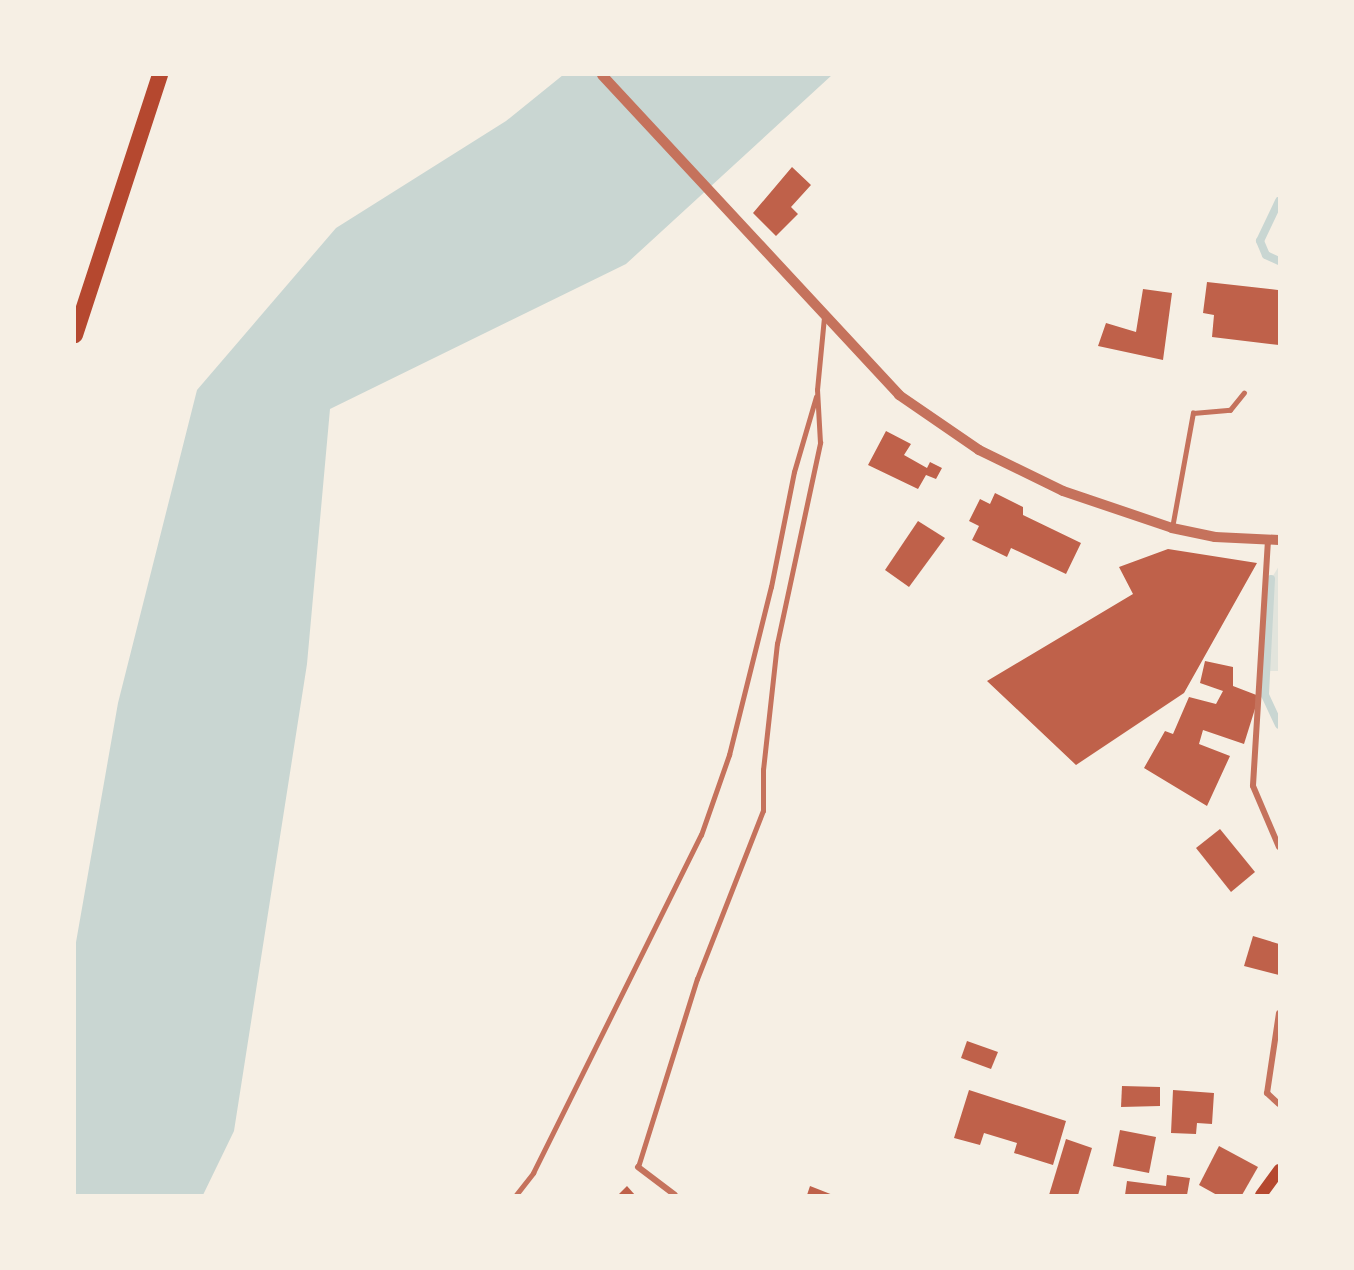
<!DOCTYPE html>
<html>
<head>
<meta charset="utf-8">
<style>
	body { margin:0 }
	#map { position:relative; width:1354px; height:1270px; overflow:hidden; background:#f6efe4; font-family:"Asap Condensed",sans-serif }
	div>[style] { position:absolute }
	.green>* { inset:0; background:#e2e4dc }
	.water>* { inset:0; background:#c9d6d2 }
	.stream>* { height:8px; margin:-4px; padding:0 4px; transform-origin:4px; border-radius:4px; background:#c9d6d2 }
	.building>* { inset:0; background:#bf614a }
	.service>* { height:4.5px; margin:-2.25px; padding:0 2.25px; transform-origin:2.25px; border-radius:2.25px; background:#c5725c }
	.minor>* { height:6px; margin:-3px; padding:0 3px; transform-origin:3px; border-radius:3px; background:#c5725c }
	.tertiary>* { height:10px; margin:-5px; padding:0 5px; transform-origin:5px; border-radius:5px; background:#c5725c }
	.secondary>* { height:12px; margin:-6px; padding:0 6px; transform-origin:6px; border-radius:6px; background:#b5482f }
	.trunk>* { height:16px; margin:-8px; padding:0 8px; transform-origin:8px; border-radius:8px; background:#b5482f }
	span { translate:-50% -50%; white-space:nowrap; text-align:center; line-height:1.15; -webkit-text-stroke:6px #f6efe4; paint-order:stroke }
	.frame { position:absolute; inset:0; border:76px solid #f6efe4; pointer-events:none }
</style>
</head>
<body>
<div id="map">
	<div class="green">
		<div style="clip-path:polygon(1279px 566px,1279px 671px,1266px 671px,1271px 579px)"></div>
	</div>
	<div class="water">
		<div style="clip-path:polygon(563px 75px,832px 75px,626px 264px,330px 409px,307px 664px,234px 1131px,203px 1195px,75px 1195px,75px 948px,118px 703px,197px 390px,336px 228px,506px 121px)"></div>
	</div>
	<div class="stream">
		<div style="left:1279px;top:201px;width:44px;rotate:115.4deg"></div>
		<div style="left:1260px;top:241px;width:15px;rotate:67deg"></div>
		<div style="left:1266px;top:255px;width:14px;rotate:25deg"></div>
		<div style="left:1271px;top:579px;width:116px;rotate:93deg"></div>
		<div style="left:1265px;top:695px;width:33px;rotate:65deg"></div>
	</div>
	<div class="building">
		<div style="clip-path:polygon(792px 167px,811px 185px,791px 207px,798px 214px,776px 236px,753px 213px)"></div>
		<div style="clip-path:polygon(1207px 282px,1278px 290px,1279px 345px,1212px 337px,1214px 315px,1203px 313px)"></div>
		<div style="clip-path:polygon(1143px 289px,1172px 293px,1163px 360px,1098px 346px,1106px 323px,1136px 332px)"></div>
		<div style="clip-path:polygon(886px 431px,911px 444px,904px 455px,927px 468px,930px 462px,942px 468px,936px 479px,926px 475px,918px 489px,868px 465px)"></div>
		<div style="clip-path:polygon(995px 493px,1023px 507px,1023px 515px,1081px 543px,1066px 574px,1011px 548px,1007px 557px,972px 540px,979px 526px,969px 521px,980px 499px,990px 504px)"></div>
		<div style="clip-path:polygon(918px 521px,945px 538px,909px 587px,885px 570px)"></div>
		<div style="clip-path:polygon(1168px 549px,1257px 563px,1184px 693px,1076px 765px,987px 681px,1133px 594px,1119px 567px)"></div>
		<div style="clip-path:polygon(1205px 661px,1233px 667px,1233px 686px,1259px 696px,1244px 744px,1203px 730px,1199px 744px,1230px 756px,1207px 806px,1144px 768px,1165px 731px,1173px 734px,1189px 697px,1216px 704px,1223px 691px,1200px 683px)"></div>
		<div style="clip-path:polygon(1220px 829px,1255px 872px,1231px 892px,1196px 848px)"></div>
		<div style="clip-path:polygon(1253px 936px,1279px 944px,1279px 975px,1244px 966px)"></div>
		<div style="clip-path:polygon(967px 1041px,998px 1052px,991px 1069px,961px 1058px)"></div>
		<div style="clip-path:polygon(1122px 1086px,1160px 1087px,1160px 1106px,1121px 1107px)"></div>
		<div style="clip-path:polygon(969px 1090px,1066px 1121px,1053px 1165px,1014px 1153px,1017px 1143px,984px 1133px,980px 1145px,954px 1138px)"></div>
		<div style="clip-path:polygon(1173px 1090px,1214px 1093px,1212px 1124px,1197px 1123px,1196px 1134px,1171px 1133px)"></div>
		<div style="clip-path:polygon(1120px 1130px,1156px 1137px,1149px 1173px,1113px 1166px)"></div>
		<div style="clip-path:polygon(1066px 1139px,1092px 1148px,1078px 1195px,1049px 1195px)"></div>
		<div style="clip-path:polygon(1219px 1146px,1258px 1167px,1242px 1195px,1217px 1195px,1199px 1185px)"></div>
		<div style="clip-path:polygon(1167px 1175px,1190px 1178px,1187px 1195px,1125px 1195px,1127px 1181px,1166px 1186px)"></div>
		<div style="clip-path:polygon(627px 1186px,635px 1195px,618px 1195px)"></div>
		<div style="clip-path:polygon(810px 1186px,833px 1195px,807px 1195px)"></div>
	</div>
	<div class="service">
		<div style="left:1172px;top:528px;width:117px;rotate:-79.7deg"></div>
		<div style="left:1193px;top:413px;width:37px;rotate:-5deg"></div>
		<div style="left:1230px;top:410px;width:22px;rotate:-51deg"></div>
		<div style="left:638px;top:1167px;width:197px;rotate:-72.6deg"></div>
		<div style="left:697px;top:979px;width:180px;rotate:-68.6deg"></div>
		<div style="left:763px;top:811px;width:41px;rotate:-90deg"></div>
		<div style="left:763px;top:770px;width:127px;rotate:-83.7deg"></div>
		<div style="left:777px;top:644px;width:206px;rotate:-77.9deg"></div>
		<div style="left:820px;top:443px;width:53px;rotate:-93.2deg"></div>
		<div style="left:817px;top:390px;width:73px;rotate:-84.5deg"></div>
		<div style="left:516px;top:1195px;width:28px;rotate:-52deg"></div>
		<div style="left:533px;top:1173px;width:377px;rotate:-63.6deg"></div>
		<div style="left:701px;top:835px;width:85px;rotate:-70.7deg"></div>
		<div style="left:729px;top:755px;width:173px;rotate:-76deg"></div>
		<div style="left:771px;top:587px;width:117px;rotate:-78.7deg"></div>
		<div style="left:794px;top:472px;width:78px;rotate:-73.7deg"></div>
	</div>
	<div class="minor">
		<div style="left:1268px;top:540px;width:246px;rotate:93.5deg"></div>
		<div style="left:1253px;top:786px;width:66px;rotate:66.9deg"></div>
		<div style="left:1279px;top:1013px;width:81px;rotate:98.5deg"></div>
		<div style="left:1267px;top:1093px;width:16px;rotate:43deg"></div>
		<div style="left:638px;top:1167px;width:46px;rotate:37.1deg"></div>
	</div>
	<div class="tertiary">
		<div style="left:602px;top:75px;width:437px;rotate:47.1deg"></div>
		<div style="left:899px;top:395px;width:97px;rotate:34.5deg"></div>
		<div style="left:979px;top:450px;width:93px;rotate:26deg"></div>
		<div style="left:1063px;top:491px;width:115px;rotate:18.7deg"></div>
		<div style="left:1172px;top:528px;width:44px;rotate:11.8deg"></div>
		<div style="left:1215px;top:537px;width:64px;rotate:2.7deg"></div>
	</div>
	<div class="secondary">
		<div style="left:1261px;top:1195px;width:31px;rotate:-54deg"></div>
	</div>
	<div class="trunk">
		<div style="left:75px;top:335px;width:274px;rotate:-71.9deg"></div>
	</div>
	<div class="frame"></div>
</div>
</body>
</html>
